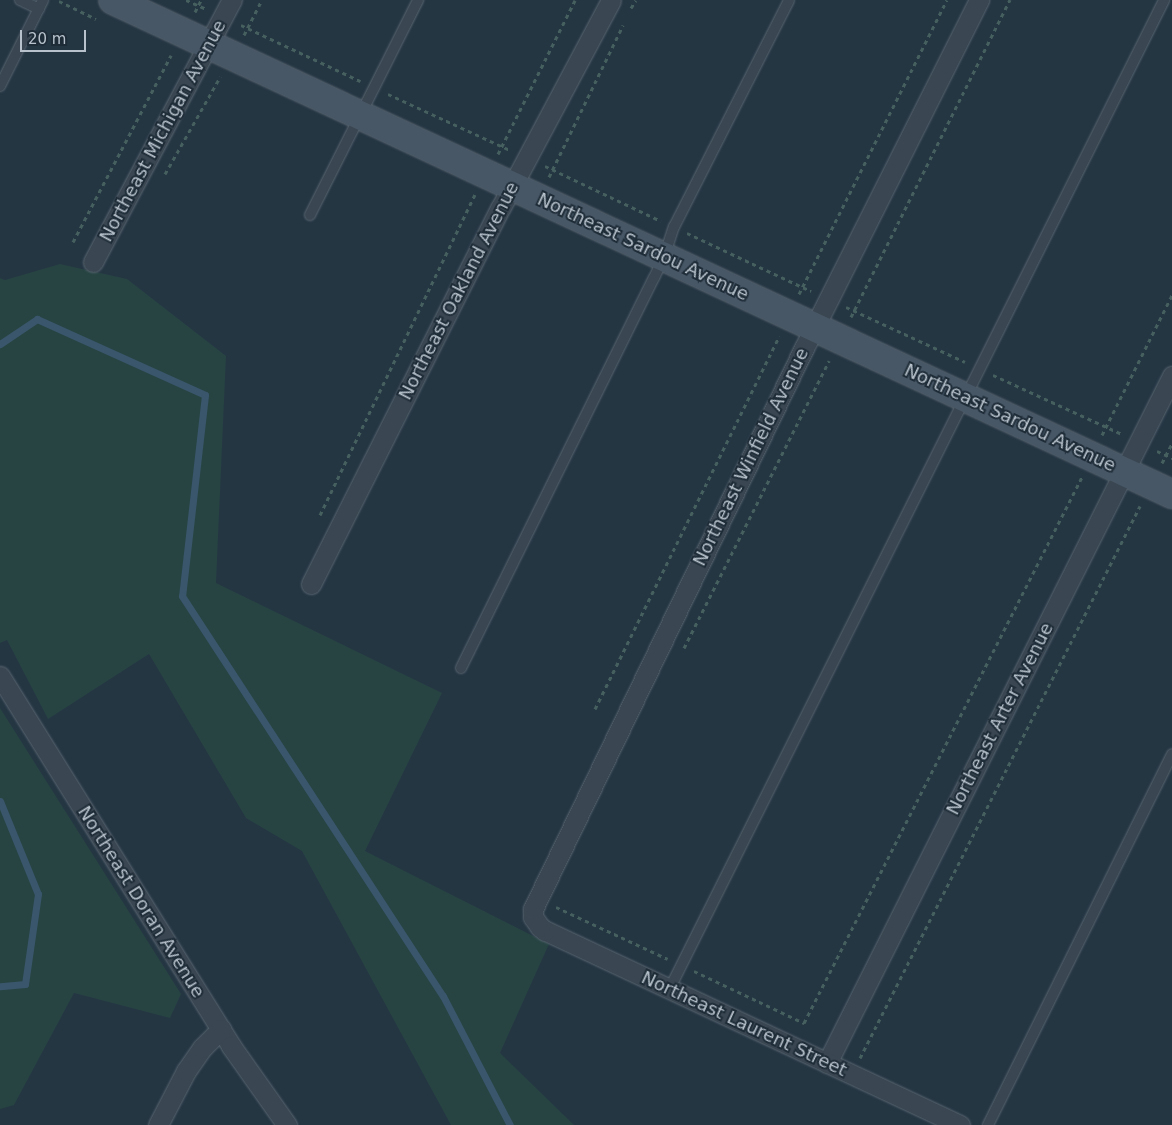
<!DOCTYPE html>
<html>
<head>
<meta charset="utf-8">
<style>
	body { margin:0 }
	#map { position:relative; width:1172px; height:1125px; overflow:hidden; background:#253643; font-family:"DejaVu Sans",sans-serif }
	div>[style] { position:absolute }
	.green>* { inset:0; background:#274443 }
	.stream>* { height:7px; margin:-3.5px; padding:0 3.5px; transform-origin:3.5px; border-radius:3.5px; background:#3a566c }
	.path>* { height:3px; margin-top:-1.5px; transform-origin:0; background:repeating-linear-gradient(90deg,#46605f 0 4px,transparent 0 8px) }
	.roads { filter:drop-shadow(0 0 1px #586570) drop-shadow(0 0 1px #586570) }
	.service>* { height:10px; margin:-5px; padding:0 5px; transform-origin:5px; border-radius:5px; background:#3a4752 }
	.minor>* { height:19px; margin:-9.5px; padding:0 9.5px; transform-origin:9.5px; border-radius:9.5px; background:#3a4752 }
	.secondary>* { height:28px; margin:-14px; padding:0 14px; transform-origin:14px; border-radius:14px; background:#485766 }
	span { translate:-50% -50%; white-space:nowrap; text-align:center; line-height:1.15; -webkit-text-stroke:4px #1e2c38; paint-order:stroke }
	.street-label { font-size:18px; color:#b7c2cc }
	.scale { position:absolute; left:20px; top:30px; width:66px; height:22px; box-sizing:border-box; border:2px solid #b7c2cc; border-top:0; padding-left:6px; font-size:15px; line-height:18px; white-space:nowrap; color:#b7c2cc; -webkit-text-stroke:4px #1e2c38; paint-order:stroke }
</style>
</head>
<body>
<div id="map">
	<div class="green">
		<div style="clip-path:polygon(60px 264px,127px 279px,226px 356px,216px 583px,442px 693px,365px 851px,549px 944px,500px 1053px,574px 1125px,451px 1125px,302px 851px,246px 818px,149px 654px,48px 719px,7px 640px,0 643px,0 278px,5px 280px)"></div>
		<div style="clip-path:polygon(0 708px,181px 994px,170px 1018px,74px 993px,14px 1105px,0 1109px)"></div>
	</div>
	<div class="stream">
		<div style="left:0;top:344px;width:45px;rotate:-34deg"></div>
		<div style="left:37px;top:319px;width:184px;rotate:24.3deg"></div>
		<div style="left:205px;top:395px;width:202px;rotate:96.5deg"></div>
		<div style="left:182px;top:596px;width:478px;rotate:56.9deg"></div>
		<div style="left:443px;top:996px;width:145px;rotate:62.6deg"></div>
		<div style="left:0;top:801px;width:100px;rotate:67.8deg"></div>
		<div style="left:38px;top:894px;width:91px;rotate:98.2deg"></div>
		<div style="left:25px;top:984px;width:25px;rotate:175deg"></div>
	</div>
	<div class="path">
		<div style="left:186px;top:0;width:22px;rotate:24deg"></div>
		<div style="left:59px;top:1px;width:41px;rotate:25.9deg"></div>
		<div style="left:631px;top:8px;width:9px;rotate:-58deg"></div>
		<div style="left:195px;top:12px;width:13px;rotate:-63deg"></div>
		<div style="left:241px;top:25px;width:132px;rotate:25.2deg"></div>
		<div style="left:244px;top:35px;width:39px;rotate:-63deg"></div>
		<div style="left:388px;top:94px;width:134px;rotate:24.7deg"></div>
		<div style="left:498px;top:154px;width:172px;rotate:-63.4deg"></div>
		<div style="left:545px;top:166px;width:128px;rotate:25.4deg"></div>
		<div style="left:165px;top:174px;width:112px;rotate:-60.4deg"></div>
		<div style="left:549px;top:177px;width:169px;rotate:-64deg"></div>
		<div style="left:687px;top:233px;width:137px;rotate:25.1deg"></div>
		<div style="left:73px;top:242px;width:211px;rotate:-62.3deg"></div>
		<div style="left:799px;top:294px;width:329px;rotate:-63.3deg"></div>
		<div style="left:846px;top:307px;width:131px;rotate:24.8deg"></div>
		<div style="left:851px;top:317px;width:355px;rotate:-63.4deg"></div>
		<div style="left:993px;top:375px;width:142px;rotate:24.6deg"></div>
		<div style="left:1102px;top:435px;width:157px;rotate:-63.4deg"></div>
		<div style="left:1157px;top:451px;width:17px;rotate:25deg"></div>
		<div style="left:1162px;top:463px;width:22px;rotate:-63deg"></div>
		<div style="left:320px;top:515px;width:356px;rotate:-64.2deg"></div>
		<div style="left:684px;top:648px;width:322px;rotate:-63.2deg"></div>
		<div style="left:595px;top:709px;width:416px;rotate:-63.7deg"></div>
		<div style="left:556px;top:907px;width:123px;rotate:24.9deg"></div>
		<div style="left:694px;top:971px;width:122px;rotate:25.3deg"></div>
		<div style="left:804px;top:1023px;width:613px;rotate:-63.02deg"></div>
		<div style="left:860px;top:1058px;width:619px;rotate:-63.1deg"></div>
	</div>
	<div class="roads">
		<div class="service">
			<div style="left:20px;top:0;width:21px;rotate:25deg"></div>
			<div style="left:0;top:86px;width:96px;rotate:-63.4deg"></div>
			<div style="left:310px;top:215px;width:241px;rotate:-63.3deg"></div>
			<div style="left:461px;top:668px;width:435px;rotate:-63.7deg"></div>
			<div style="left:654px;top:278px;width:23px;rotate:-65deg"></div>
			<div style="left:664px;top:257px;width:32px;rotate:-72deg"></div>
			<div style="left:674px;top:227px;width:254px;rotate:-63.1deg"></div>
			<div style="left:669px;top:990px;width:1107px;rotate:-63.43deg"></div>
			<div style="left:988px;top:1125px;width:414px;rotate:-63.6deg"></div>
		</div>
		<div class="minor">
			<div style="left:93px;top:262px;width:297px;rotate:-62.1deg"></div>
			<div style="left:311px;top:584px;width:422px;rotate:-63.3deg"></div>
			<div style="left:501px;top:207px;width:234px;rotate:-62deg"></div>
			<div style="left:0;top:676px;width:436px;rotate:58deg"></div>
			<div style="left:231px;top:1046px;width:97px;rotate:54.7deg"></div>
			<div style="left:827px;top:1063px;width:769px;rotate:-63.33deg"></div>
			<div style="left:158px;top:1125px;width:61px;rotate:-62.6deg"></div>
			<div style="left:186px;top:1071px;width:28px;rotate:-55deg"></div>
			<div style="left:202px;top:1048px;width:27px;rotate:-45deg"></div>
			<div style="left:960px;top:1125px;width:458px;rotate:-154.9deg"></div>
			<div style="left:545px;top:931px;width:6px;rotate:-141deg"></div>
			<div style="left:540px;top:927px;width:12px;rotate:-125deg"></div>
			<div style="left:533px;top:917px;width:8px;rotate:-90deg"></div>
			<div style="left:533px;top:909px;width:623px;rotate:-64.22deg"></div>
			<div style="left:804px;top:348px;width:390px;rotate:-63.3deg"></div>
		</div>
		<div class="secondary">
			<div style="left:113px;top:0;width:1169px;rotate:25.01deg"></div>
		</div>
	</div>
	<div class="street-label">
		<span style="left:163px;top:131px;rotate:-62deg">Northeast Michigan Avenue</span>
		<span style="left:643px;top:247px;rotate:25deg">Northeast Sardou Avenue</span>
		<span style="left:459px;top:291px;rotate:-63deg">Northeast Oakland Avenue</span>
		<span style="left:1010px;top:418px;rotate:25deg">Northeast Sardou Avenue</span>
		<span style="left:751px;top:457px;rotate:-64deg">Northeast Winfield Avenue</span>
		<span style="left:1000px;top:719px;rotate:-63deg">Northeast Arter Avenue</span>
		<span style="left:141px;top:902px;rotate:58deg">Northeast Doran Avenue</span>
		<span style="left:744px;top:1024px;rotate:25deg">Northeast Laurent Street</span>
	</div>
	<div class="scale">20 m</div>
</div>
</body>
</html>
